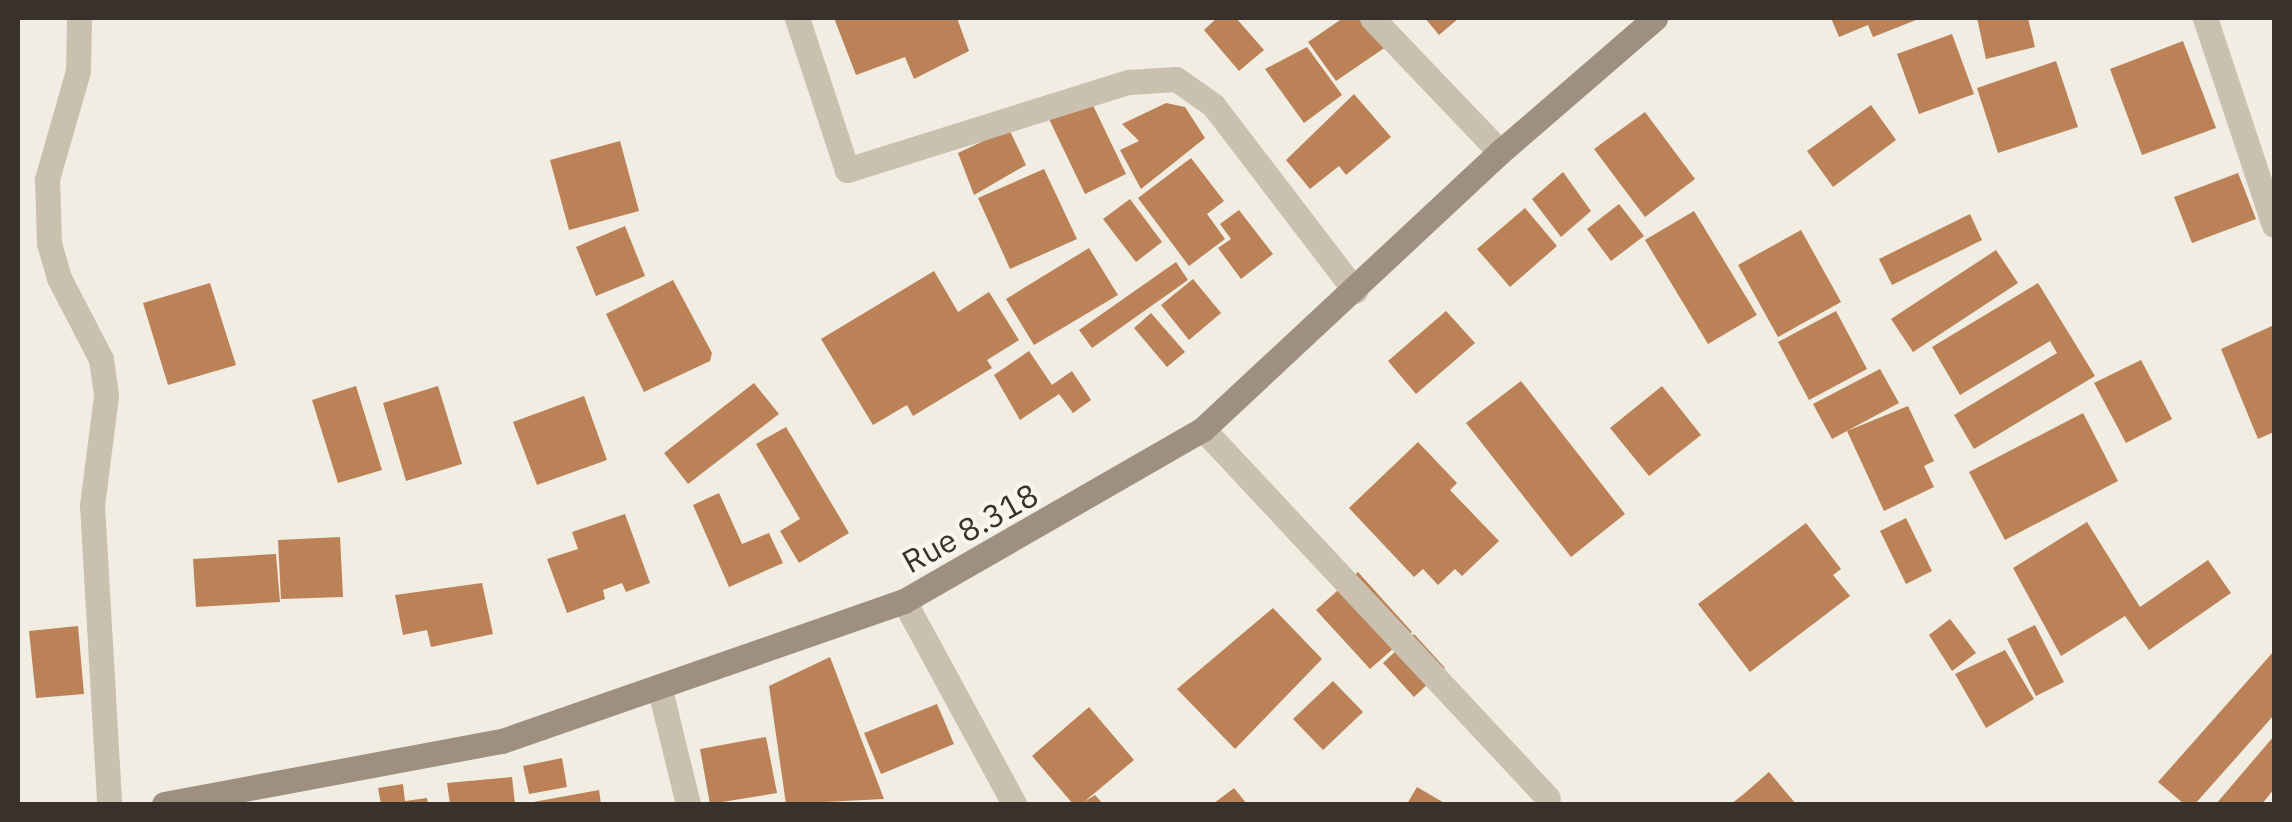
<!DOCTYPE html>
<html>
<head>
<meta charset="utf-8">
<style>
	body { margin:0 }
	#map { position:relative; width:2292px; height:822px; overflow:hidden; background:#f2ede2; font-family:"IBM Plex Sans",sans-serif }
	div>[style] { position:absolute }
	.building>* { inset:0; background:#bb8157 }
	.minor>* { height:25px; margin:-12.5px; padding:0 12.5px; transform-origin:12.5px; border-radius:12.5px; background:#c9c0af }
	.secondary>* { height:25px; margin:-12.5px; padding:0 12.5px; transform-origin:12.5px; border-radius:12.5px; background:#9d9080 }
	span { translate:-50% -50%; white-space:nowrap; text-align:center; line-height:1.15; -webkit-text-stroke:8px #f9f6ef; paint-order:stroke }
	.street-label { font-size:32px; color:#39322c }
	.frame { position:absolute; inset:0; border:20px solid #39322c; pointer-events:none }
</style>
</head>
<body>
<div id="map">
	<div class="building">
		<div style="clip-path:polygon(834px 18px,957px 18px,969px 51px,914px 79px,905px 57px,856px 75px)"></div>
		<div style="clip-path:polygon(1217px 18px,1236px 18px,1264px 50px,1239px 71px,1204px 30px)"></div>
		<div style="clip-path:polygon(1343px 18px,1376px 18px,1393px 42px,1336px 81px,1308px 42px)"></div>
		<div style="clip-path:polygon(1425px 18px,1459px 18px,1439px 35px)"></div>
		<div style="clip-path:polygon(1831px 18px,1921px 18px,1873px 37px,1868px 25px,1839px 37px)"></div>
		<div style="clip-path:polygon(1977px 18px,2028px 18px,2035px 47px,1986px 59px)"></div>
		<div style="clip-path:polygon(1952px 34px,1974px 94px,1919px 114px,1897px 54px)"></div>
		<div style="clip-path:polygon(2183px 41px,2216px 128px,2142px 155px,2110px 69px)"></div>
		<div style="clip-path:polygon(1307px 47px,1342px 95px,1304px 123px,1265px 69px)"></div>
		<div style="clip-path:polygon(2056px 61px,2078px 127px,1998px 153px,1977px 88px)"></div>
		<div style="clip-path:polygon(1354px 94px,1391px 137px,1346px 175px,1339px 166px,1310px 189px,1286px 160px)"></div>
		<div style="clip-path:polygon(1089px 97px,1126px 174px,1085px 194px,1048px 117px)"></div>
		<div style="clip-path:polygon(1166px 103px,1185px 107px,1205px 138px,1141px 189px,1120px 150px,1139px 141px,1122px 124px)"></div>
		<div style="clip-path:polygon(1871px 105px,1896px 140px,1833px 187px,1807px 151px)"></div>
		<div style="clip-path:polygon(1645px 112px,1695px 179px,1645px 217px,1594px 149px)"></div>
		<div style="clip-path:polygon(1009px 129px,1026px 165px,974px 195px,958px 153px)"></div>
		<div style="clip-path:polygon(620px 141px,639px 211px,569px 230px,550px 160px)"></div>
		<div style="clip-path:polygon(1191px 158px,1224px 201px,1207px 214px,1225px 239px,1189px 266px,1138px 198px)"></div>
		<div style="clip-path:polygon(1044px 169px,1077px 239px,1010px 269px,978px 198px)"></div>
		<div style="clip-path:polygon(1563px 172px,1591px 211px,1561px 237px,1532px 199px)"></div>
		<div style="clip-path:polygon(2238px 173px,2256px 219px,2192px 243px,2174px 197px)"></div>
		<div style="clip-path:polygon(1130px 199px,1162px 242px,1136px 262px,1103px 219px)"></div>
		<div style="clip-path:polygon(1619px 204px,1644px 236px,1611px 261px,1587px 229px)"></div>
		<div style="clip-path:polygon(1525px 208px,1557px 246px,1510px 287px,1477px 249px)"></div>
		<div style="clip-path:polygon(1239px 210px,1273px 254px,1241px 279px,1218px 248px,1231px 239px,1220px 224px)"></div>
		<div style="clip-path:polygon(1694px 211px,1757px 315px,1708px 344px,1645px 240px)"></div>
		<div style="clip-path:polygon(1970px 214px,1982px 240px,1892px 285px,1879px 259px)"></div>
		<div style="clip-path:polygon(625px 226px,645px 276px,596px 296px,576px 247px)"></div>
		<div style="clip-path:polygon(1801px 230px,1841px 302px,1778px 337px,1738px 265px)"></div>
		<div style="clip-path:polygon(1089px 248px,1118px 295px,1034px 345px,1006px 299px)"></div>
		<div style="clip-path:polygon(1996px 250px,2018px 283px,1913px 352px,1891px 319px)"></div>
		<div style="clip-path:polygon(1176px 262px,1188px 280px,1092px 348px,1079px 330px)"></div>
		<div style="clip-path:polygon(934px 271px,958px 312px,989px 292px,1019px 340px,987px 360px,992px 368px,913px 416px,907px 405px,873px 425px,821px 339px)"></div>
		<div style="clip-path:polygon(1193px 279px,1221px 313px,1189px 340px,1161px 305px)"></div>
		<div style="clip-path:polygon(673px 280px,712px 353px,710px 361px,644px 392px,606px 314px)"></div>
		<div style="clip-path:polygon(210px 283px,236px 365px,168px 385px,143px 303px)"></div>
		<div style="clip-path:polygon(2038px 283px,2095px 376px,1974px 449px,1954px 415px,2057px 353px,2050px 341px,1960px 395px,1932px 347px)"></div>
		<div style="clip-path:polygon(1446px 311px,1475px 343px,1416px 394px,1388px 361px)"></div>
		<div style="clip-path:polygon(1836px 311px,1867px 369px,1809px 400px,1778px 342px)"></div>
		<div style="clip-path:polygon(1151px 313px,1185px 352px,1167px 367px,1134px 328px)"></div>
		<div style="clip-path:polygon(2274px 325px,2274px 432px,2258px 439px,2221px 349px)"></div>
		<div style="clip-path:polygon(1029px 351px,1052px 385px,1072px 371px,1091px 400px,1073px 413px,1059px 394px,1020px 420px,994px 375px)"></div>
		<div style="clip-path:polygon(2141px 360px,2172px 419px,2126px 443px,2094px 383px)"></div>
		<div style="clip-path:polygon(1880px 369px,1899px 403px,1832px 439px,1813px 404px)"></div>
		<div style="clip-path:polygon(1521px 381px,1625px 514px,1571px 557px,1466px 423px)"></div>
		<div style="clip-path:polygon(754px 383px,779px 414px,688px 484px,664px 453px)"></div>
		<div style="clip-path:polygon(356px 386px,382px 470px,338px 483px,312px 400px)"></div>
		<div style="clip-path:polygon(438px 386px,462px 464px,406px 481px,383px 403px)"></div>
		<div style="clip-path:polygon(1662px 386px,1701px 435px,1649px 476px,1610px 428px)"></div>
		<div style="clip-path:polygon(584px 396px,607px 460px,537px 485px,513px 422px)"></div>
		<div style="clip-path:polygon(1908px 406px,1934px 461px,1924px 466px,1934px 487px,1884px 511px,1847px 431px)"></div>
		<div style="clip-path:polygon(2083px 413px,2118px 481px,2005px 540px,1969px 472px)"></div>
		<div style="clip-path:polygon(786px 427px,849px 533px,799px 563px,780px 531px,800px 519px,756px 444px)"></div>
		<div style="clip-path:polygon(1418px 442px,1457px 483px,1450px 490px,1499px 541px,1462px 576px,1455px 569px,1438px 585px,1423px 569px,1414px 577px,1349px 508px)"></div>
		<div style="clip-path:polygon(719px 493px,742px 544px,769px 533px,783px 563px,729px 587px,693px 505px)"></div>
		<div style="clip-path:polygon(625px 514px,650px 583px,626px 592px,622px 583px,603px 590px,605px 599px,567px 613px,547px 559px,578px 549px,572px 532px)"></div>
		<div style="clip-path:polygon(1906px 518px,1932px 571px,1906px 584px,1880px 531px)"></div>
		<div style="clip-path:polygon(2087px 522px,2140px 607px,2208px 560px,2231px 593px,2149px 650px,2125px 616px,2061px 656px,2013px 568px)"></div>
		<div style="clip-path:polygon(1806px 523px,1841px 569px,1833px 575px,1850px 596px,1750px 672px,1698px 604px)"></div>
		<div style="clip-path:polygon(340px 537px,343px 597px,281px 599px,278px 540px)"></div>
		<div style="clip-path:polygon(276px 554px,280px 602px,196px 607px,193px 559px)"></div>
		<div style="clip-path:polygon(1358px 572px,1412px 632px,1370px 669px,1316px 610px)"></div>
		<div style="clip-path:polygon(482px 583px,493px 634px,431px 647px,427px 630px,403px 635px,395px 595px)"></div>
		<div style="clip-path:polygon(1273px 608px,1322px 659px,1235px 749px,1177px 689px)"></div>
		<div style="clip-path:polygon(1950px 619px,1976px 653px,1952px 671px,1929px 635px)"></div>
		<div style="clip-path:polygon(2035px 625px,2064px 682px,2036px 696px,2007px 639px)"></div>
		<div style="clip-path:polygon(78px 626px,84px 694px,36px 698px,29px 631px)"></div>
		<div style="clip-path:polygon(1414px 634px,1445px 668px,1414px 697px,1383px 663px)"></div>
		<div style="clip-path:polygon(2005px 650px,2034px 699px,1986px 728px,1955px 674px)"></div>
		<div style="clip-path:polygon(2274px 651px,2274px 715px,2195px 804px,2184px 804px,2158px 782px)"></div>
		<div style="clip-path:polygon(830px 657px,884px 799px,786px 804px,769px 686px)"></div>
		<div style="clip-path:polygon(1333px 681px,1363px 712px,1323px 750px,1293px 719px)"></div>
		<div style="clip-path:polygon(937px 704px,954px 744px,881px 774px,864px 733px)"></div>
		<div style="clip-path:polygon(1089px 707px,1134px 760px,1084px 802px,1095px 795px,1103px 804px,1073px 804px,1032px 756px)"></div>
		<div style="clip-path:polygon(2274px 736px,2274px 789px,2262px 804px,2216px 804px)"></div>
		<div style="clip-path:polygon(766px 737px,777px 793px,710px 804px,700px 749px)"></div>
		<div style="clip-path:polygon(562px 758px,567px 787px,529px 794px,523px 766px)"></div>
		<div style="clip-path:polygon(1769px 772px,1796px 804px,1731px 804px,1745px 793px)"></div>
		<div style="clip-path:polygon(512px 777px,515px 804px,450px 804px,447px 783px)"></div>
		<div style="clip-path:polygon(403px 784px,405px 801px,427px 798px,428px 804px,381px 804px,378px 788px)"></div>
		<div style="clip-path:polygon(1417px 787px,1446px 804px,1407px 804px)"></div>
		<div style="clip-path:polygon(1234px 788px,1247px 804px,1213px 804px)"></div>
		<div style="clip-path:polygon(599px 790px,601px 804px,528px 804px,528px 803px)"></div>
	</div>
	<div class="minor">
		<div style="left:79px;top:18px;width:53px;rotate:91.1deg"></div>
		<div style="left:78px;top:71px;width:112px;rotate:106deg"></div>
		<div style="left:47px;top:179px;width:64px;rotate:88.2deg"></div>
		<div style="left:49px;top:243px;width:36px;rotate:74deg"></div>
		<div style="left:59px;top:278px;width:91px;rotate:62.6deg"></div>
		<div style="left:101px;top:359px;width:37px;rotate:82deg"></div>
		<div style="left:106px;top:396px;width:110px;rotate:97.3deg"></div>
		<div style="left:92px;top:505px;width:299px;rotate:86.7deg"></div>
		<div style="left:797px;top:18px;width:160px;rotate:71.8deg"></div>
		<div style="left:847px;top:170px;width:294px;rotate:-17.4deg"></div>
		<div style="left:1128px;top:82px;width:48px;rotate:-3.6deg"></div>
		<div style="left:1176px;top:79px;width:45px;rotate:35.1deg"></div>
		<div style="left:1213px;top:105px;width:234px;rotate:52.6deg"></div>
		<div style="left:1372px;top:18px;width:185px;rotate:46.3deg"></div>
		<div style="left:2205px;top:18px;width:218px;rotate:71.6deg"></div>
		<div style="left:1203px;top:429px;width:505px;rotate:46.93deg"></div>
		<div style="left:904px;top:601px;width:231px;rotate:61.5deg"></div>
		<div style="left:660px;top:690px;width:117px;rotate:76.2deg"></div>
	</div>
	<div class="secondary">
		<div style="left:164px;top:804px;width:344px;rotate:-10.6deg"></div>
		<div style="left:502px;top:741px;width:426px;rotate:-19.2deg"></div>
		<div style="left:904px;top:601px;width:345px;rotate:-29.9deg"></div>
		<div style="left:1203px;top:429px;width:406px;rotate:-43deg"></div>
		<div style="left:1500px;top:152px;width:205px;rotate:-40.8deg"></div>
	</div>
	<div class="street-label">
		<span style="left:970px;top:528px;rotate:-29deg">Rue 8.318</span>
	</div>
	<div class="frame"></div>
</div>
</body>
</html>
